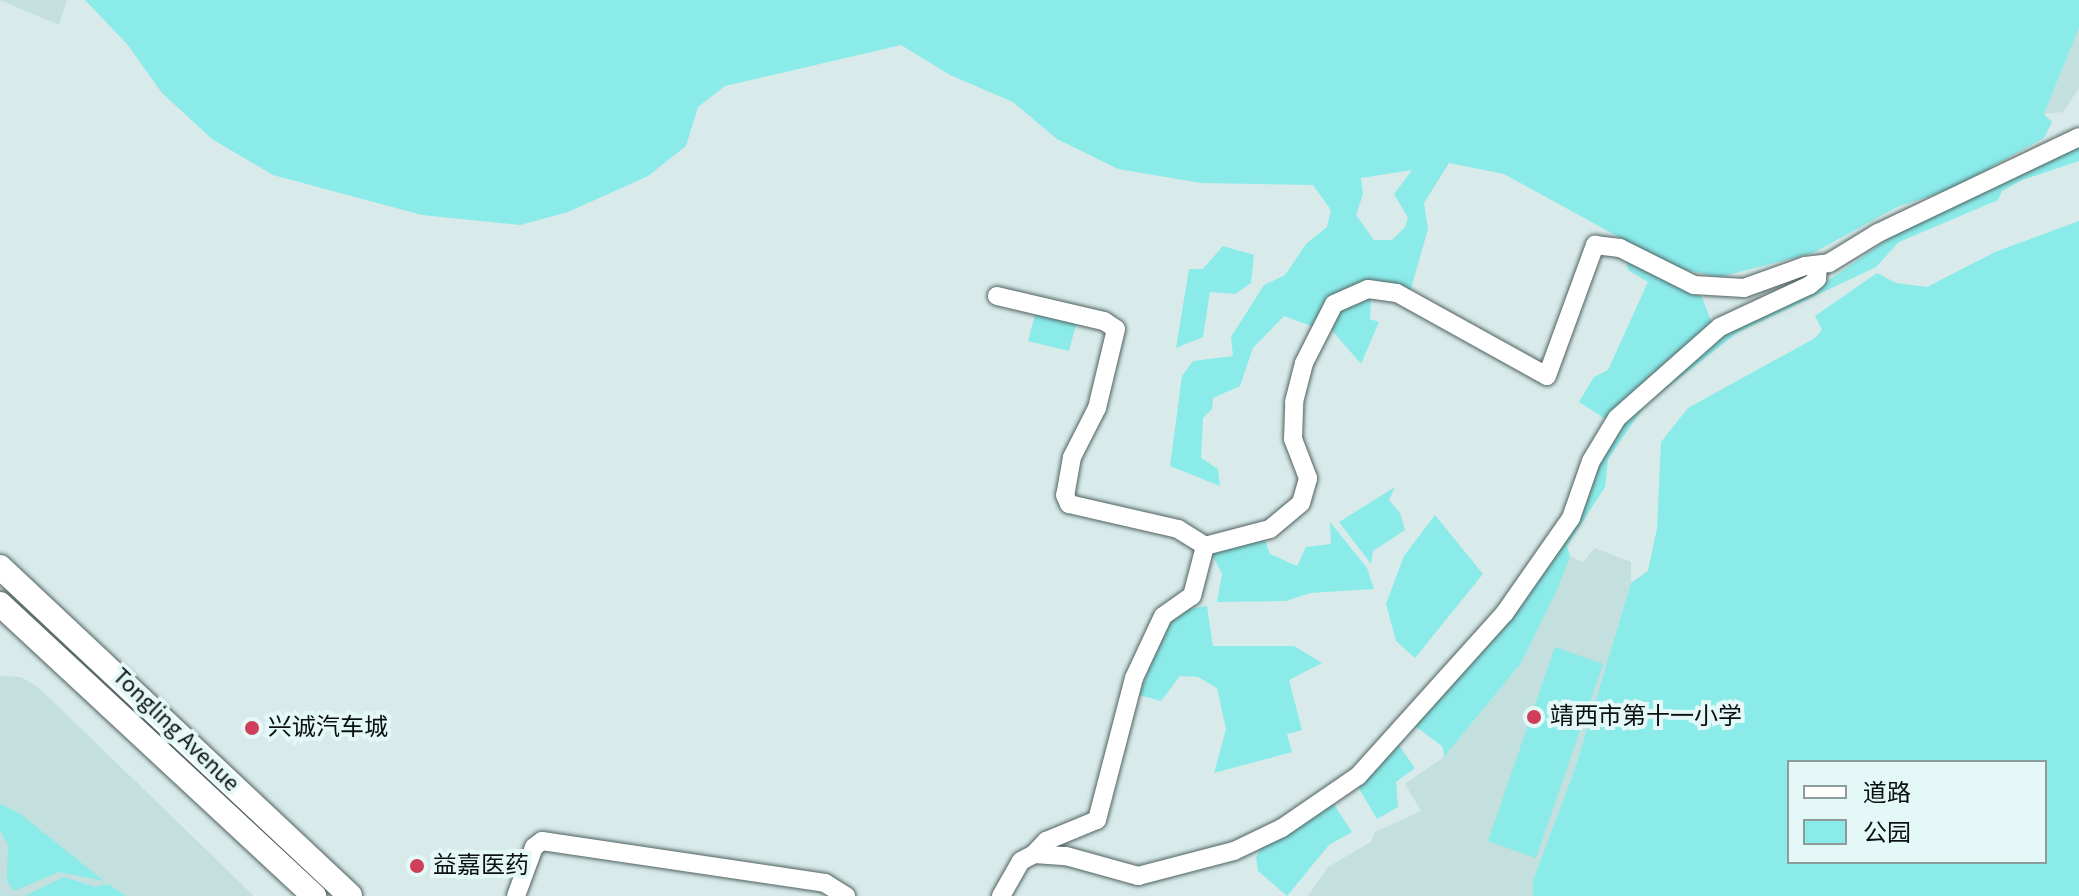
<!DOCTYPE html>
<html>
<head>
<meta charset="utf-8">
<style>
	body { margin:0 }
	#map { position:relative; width:2079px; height:896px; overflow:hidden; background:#d8ebea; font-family:"Source Sans 3","Noto Sans SC",sans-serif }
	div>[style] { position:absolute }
	.built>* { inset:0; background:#c3dfde }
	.green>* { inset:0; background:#8aebe9 }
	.roads { filter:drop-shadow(0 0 2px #506160) drop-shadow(0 0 2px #506160) }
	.minor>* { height:18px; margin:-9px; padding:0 9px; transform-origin:9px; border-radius:9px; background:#fff }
	.secondary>* { height:24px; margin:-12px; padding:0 12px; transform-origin:12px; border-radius:12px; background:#fff }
	.dots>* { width:22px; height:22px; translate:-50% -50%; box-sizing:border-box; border:4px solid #e5f8f8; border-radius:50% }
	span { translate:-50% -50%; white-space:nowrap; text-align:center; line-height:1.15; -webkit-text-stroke:8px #e5f8f8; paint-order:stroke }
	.poi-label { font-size:24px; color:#0a1110 }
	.left { translate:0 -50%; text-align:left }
	.street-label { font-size:24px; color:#0a1110 }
	.legend { position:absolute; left:1787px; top:760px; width:260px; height:104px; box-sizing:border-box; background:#e5f8f8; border:2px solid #8d9c9b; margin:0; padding:10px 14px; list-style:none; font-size:24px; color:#0a1110 }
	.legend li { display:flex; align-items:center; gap:16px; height:40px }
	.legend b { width:40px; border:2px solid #8d9c9b }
</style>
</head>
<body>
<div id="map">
	<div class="built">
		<div style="clip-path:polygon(0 0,67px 0,59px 25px)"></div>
		<div style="clip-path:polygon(2079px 28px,2079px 88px,2063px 112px,2044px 114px)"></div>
		<div style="clip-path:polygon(1595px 548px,1631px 562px,1631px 583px,1576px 766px,1533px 880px,1533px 896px,1308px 896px,1328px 867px,1371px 842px,1375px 832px,1421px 811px,1405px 784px,1444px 757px,1521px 663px,1570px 556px,1583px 562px)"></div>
		<div style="clip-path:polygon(0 676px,21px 677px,39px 688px,254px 896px,0 896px)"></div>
	</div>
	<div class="green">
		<div style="clip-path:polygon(evenodd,85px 0,2079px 0,2079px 28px,2044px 114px,2052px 122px,2044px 138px,1951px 189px,1897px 207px,1813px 253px,1720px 277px,1675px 268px,1504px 174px,1449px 163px,1424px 203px,1428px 229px,1410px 292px,1374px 284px,1314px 327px,1284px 316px,1253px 348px,1240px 386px,1213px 398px,1212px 409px,1203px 418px,1201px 458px,1218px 469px,1220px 486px,1170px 466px,1182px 376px,1193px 361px,1233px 356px,1231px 337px,1264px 285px,1285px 275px,1306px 244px,1327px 227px,1331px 210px,1313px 185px,1201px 183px,1118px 169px,1057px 139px,1013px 102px,950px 75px,901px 45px,725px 86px,698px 107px,686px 146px,648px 176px,568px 212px,520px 225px,422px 215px,273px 175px,212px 139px,162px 93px,127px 44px,85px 0,1412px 170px,1394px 194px,1408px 218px,1405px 227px,1392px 240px,1374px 240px,1356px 215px,1363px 194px,1361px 178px,1412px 170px)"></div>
		<div style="clip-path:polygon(2079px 144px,2079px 161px,2022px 180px,2002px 191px,1998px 200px,1899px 242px,1876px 267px,1737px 333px,1645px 405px,1608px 459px,1605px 487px,1567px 546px,1570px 556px,1557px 590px,1521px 663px,1444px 757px,1443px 747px,1414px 725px,1500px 631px,1622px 421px,1713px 340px,1819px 287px,1897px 233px)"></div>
		<div style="clip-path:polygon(evenodd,2079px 221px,2079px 896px,1533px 896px,1533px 880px,1576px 766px,1631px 583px,1648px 571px,1657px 528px,1661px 442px,1688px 408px,1815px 338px,1822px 330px,1815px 316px,1877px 273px,1896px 283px,1927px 287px,1995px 252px,2079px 221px,2045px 762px,2045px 862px,1789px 862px,1789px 762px,2045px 762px)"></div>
		<div style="clip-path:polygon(1223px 246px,1254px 255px,1251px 283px,1235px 294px,1210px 292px,1203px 337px,1176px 348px,1189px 269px,1203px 269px)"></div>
		<div style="clip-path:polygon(1626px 259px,1702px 297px,1713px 326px,1607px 420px,1579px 402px,1594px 377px,1608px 370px,1648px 282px,1628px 270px)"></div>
		<div style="clip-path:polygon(1371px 294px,1370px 319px,1379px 322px,1361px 364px,1329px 327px,1343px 304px)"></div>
		<div style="clip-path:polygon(1036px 311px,1077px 321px,1069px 351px,1028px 341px)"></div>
		<div style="clip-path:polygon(1395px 487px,1389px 500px,1400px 513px,1405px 530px,1373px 551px,1371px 564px,1339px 522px)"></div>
		<div style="clip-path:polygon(1435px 515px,1483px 574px,1415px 658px,1396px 641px,1386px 604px,1404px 556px)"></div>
		<div style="clip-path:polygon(1330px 522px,1367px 568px,1374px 589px,1310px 593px,1286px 601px,1217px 602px,1222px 574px,1211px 552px,1264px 538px,1270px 554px,1297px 566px,1306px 547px,1331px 544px)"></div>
		<div style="clip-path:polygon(1207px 606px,1213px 646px,1294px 646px,1322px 663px,1289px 680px,1302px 730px,1287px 734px,1292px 752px,1214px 773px,1226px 729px,1217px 688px,1198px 677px,1180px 676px,1161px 701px,1139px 695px,1165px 627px,1187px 609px)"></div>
		<div style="clip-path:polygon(1555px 647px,1603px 664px,1536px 858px,1488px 841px)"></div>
		<div style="clip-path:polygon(1395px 740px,1415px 768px,1396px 782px,1398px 807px,1377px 819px,1357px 785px,1374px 773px)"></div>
		<div style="clip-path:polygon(1333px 803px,1352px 832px,1329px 845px,1287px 896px,1258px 871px,1256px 857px,1265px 842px)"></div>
		<div style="clip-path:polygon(0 804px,19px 813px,104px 881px,59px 872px,14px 891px,7px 881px,8px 844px,0 831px)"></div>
		<div style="clip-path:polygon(64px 877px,95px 887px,108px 884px,126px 896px,25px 896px)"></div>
	</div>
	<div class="roads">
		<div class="minor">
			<div style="left:997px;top:296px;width:110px;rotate:13.2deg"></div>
			<div style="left:1104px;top:321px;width:14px;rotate:34deg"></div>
			<div style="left:1116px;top:329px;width:81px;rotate:103.5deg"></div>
			<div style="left:1097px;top:408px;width:55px;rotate:117deg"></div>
			<div style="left:1072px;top:457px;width:39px;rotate:100deg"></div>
			<div style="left:1065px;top:495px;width:10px;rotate:66deg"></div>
			<div style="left:1069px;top:504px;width:112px;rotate:12.9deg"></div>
			<div style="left:1178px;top:529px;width:32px;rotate:32deg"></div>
			<div style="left:1034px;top:854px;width:18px;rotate:-47deg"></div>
			<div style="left:1046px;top:841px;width:55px;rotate:-22.4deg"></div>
			<div style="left:1097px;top:820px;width:147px;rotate:-75.4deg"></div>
			<div style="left:1134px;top:678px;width:68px;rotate:-64.9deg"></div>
			<div style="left:1163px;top:616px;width:35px;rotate:-35deg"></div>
			<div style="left:1192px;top:596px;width:52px;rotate:-75.4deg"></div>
			<div style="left:1205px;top:546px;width:67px;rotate:-14.7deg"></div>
			<div style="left:1270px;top:529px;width:40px;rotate:-40deg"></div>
			<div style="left:1301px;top:503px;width:26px;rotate:-74deg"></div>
			<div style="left:1308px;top:478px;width:42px;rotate:-111deg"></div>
			<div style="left:1293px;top:439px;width:37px;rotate:-88deg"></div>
			<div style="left:1294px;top:402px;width:40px;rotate:-75.6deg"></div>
			<div style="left:1304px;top:363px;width:66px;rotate:-63deg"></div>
			<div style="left:1334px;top:304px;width:37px;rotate:-24deg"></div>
			<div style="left:1368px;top:289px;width:29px;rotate:8deg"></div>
			<div style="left:1397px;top:293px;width:171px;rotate:29deg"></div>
			<div style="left:1547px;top:376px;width:140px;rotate:-69.9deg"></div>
			<div style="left:1595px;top:245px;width:25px;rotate:7deg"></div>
			<div style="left:1620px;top:248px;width:83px;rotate:26.6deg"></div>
			<div style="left:1694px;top:285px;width:50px;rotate:3.4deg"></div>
			<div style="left:1744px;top:288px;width:65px;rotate:-19.8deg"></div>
			<div style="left:1805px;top:266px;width:24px;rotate:-7deg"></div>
			<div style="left:1829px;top:263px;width:57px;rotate:-31.5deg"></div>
			<div style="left:1878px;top:233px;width:223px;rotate:-25.5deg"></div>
			<div style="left:516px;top:896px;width:52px;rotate:-69.8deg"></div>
			<div style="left:534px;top:847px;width:10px;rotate:-37deg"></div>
			<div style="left:542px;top:841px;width:286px;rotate:8.4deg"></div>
			<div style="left:825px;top:883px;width:25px;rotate:32deg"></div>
			<div style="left:1001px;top:896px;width:40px;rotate:-60.3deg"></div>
			<div style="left:1021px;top:861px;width:15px;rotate:-28deg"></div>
			<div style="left:1034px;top:854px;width:32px;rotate:4deg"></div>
			<div style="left:1066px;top:856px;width:75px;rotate:15.5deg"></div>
			<div style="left:1138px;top:876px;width:99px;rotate:-14.6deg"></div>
			<div style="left:1234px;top:851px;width:53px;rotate:-25.6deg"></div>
			<div style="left:1282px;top:828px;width:92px;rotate:-34.4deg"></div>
			<div style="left:1358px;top:776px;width:218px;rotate:-48deg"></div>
			<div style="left:1504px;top:614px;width:117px;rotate:-55.1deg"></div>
			<div style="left:1571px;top:518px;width:60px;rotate:-70.7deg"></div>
			<div style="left:1591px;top:461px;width:50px;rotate:-58.8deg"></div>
			<div style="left:1617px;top:418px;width:137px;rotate:-41.5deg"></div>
			<div style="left:1720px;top:327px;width:99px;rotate:-25deg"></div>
			<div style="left:1810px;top:285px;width:9px;rotate:-41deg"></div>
			<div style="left:1817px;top:279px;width:14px;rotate:-86deg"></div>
		</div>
		<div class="secondary">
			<div style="left:0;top:567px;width:480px;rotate:43.2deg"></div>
			<div style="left:0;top:604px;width:429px;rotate:42.9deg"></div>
		</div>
	</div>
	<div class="dots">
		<div style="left:1534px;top:717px;background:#cf3f5a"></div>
		<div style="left:252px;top:728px;background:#cf3f5a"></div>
		<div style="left:417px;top:866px;background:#cf3f5a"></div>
	</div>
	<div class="poi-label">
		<span class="left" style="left:1550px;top:717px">靖西市第十一小学</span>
		<span class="left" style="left:268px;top:728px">兴诚汽车城</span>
		<span class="left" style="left:433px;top:866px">益嘉医药</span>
	</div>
	<div class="street-label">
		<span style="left:176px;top:730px;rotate:44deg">Tongling Avenue</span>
	</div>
	<ul class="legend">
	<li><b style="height:10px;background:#fff"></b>道路</li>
	<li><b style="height:22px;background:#8aebe9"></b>公园</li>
	</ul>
</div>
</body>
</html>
